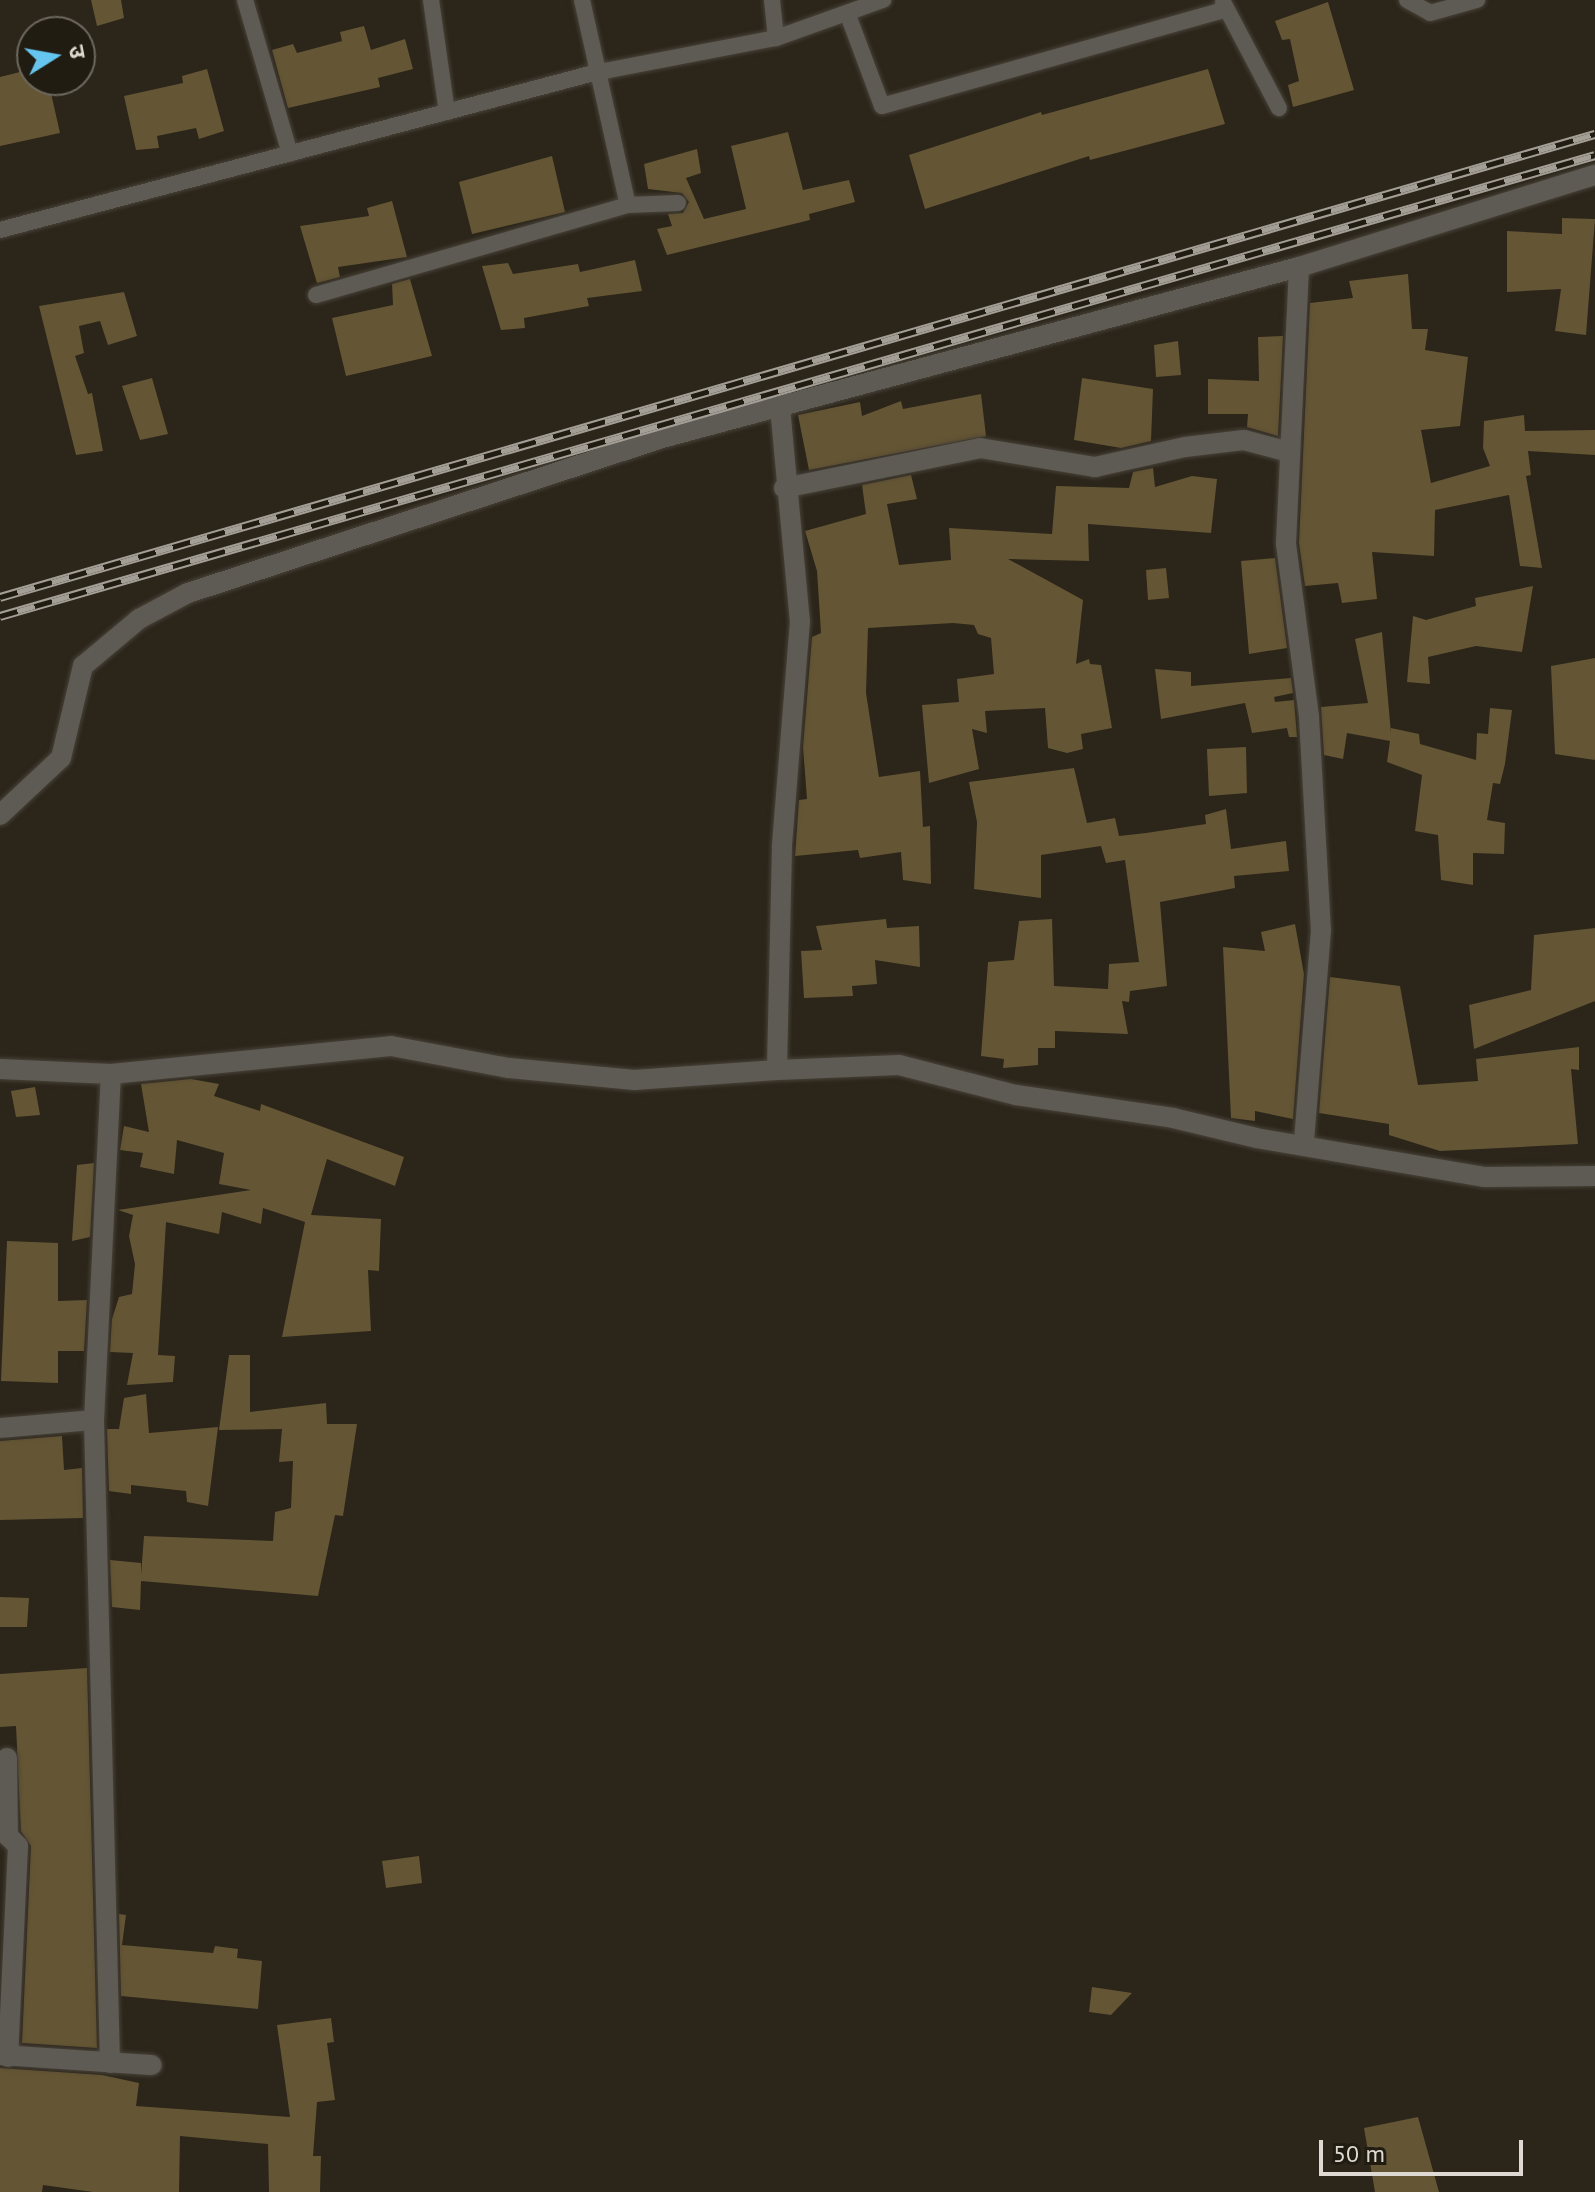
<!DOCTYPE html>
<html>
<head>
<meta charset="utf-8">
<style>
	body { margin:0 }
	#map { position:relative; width:1595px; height:2192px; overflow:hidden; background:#2b251a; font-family:"PT Sans","Noto Sans Devanagari",sans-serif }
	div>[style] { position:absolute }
	.building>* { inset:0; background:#645534 }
	.roads { filter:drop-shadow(0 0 2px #484238) drop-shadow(0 0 2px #484238) }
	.service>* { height:16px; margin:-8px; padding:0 8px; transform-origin:8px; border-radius:8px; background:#5e5b55 }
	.minor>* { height:20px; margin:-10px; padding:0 10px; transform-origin:10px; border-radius:10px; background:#5e5b55 }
	.rail>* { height:9px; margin-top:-4.5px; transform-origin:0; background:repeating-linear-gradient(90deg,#211c11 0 18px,#a39e96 0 36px); box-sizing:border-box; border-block:2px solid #a39e96 }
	span { translate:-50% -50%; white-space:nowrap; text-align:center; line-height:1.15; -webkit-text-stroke:6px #211c11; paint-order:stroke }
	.north { position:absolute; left:16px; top:16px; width:80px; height:80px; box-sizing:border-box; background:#211c11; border:2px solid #6d685f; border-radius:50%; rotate:79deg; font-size:22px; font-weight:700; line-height:32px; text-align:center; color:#dedad3 }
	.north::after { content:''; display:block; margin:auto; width:28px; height:36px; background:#64c5ee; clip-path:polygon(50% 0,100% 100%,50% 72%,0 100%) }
	.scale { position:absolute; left:1319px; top:2140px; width:204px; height:36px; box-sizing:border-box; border:4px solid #dedad3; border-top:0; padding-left:10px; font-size:24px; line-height:28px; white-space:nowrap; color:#dedad3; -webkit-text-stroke:6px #211c11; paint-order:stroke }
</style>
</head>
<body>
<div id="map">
	<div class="building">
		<div style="clip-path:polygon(91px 0,121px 0,124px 18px,97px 26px)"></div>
		<div style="clip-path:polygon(1328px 2px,1354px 90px,1293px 107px,1288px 85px,1299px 81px,1290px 39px,1282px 40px,1275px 21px)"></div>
		<div style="clip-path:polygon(364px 26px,371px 50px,405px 39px,413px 69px,378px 78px,380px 87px,288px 108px,272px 50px,293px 44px,297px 53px,342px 41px,340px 32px)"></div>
		<div style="clip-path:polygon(32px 69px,32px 80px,48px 80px,60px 133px,0 146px,0 77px)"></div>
		<div style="clip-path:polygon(207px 69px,224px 131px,199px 139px,196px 128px,157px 136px,159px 148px,136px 150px,124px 96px,183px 83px,182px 76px)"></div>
		<div style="clip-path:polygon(1208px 69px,1225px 124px,1090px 160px,1089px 156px,925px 209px,909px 155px,1041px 112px,1042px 115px)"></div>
		<div style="clip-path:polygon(788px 132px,803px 190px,849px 180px,855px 202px,809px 214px,810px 220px,667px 255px,657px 229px,672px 226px,668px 214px,683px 213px,689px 202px,682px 193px,648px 189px,644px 164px,697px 149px,701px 173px,686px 178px,704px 219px,746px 209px,731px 146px)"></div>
		<div style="clip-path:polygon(552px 156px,565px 212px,472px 234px,459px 182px)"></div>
		<div style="clip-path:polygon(392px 201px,407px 257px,338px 267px,340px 277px,317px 283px,300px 226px,369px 216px,367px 208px)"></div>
		<div style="clip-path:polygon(1562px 218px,1595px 219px,1586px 335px,1555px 331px,1561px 289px,1507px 292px,1507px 231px,1562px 234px)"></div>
		<div style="clip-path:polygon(635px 260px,642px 291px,587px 298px,589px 306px,524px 318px,525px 328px,501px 330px,482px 266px,508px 263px,513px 274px,578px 264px,580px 272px)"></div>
		<div style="clip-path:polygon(1408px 274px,1412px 329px,1428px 329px,1425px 350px,1468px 357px,1460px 426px,1421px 430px,1431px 483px,1490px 466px,1483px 448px,1484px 421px,1524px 415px,1525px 431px,1595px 430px,1595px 455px,1528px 451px,1531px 475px,1526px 476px,1542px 568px,1520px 566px,1509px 495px,1435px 510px,1434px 556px,1372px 552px,1377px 599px,1342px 603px,1338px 583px,1305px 586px,1299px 543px,1310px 303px,1353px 298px,1349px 281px)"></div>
		<div style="clip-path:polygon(410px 279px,432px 356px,346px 376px,332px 318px,393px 305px,392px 284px)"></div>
		<div style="clip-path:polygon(124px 292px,137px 336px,108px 345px,100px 321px,79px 326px,84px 353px,75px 356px,88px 394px,92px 393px,103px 451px,76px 455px,39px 306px)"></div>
		<div style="clip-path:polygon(1283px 336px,1278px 436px,1247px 427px,1248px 414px,1208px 414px,1208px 379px,1259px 381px,1258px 337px)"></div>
		<div style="clip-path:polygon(1178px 341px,1181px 375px,1156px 377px,1154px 345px)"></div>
		<div style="clip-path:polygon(152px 378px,168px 434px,140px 440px,122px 386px)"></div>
		<div style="clip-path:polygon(1082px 378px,1153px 389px,1151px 441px,1121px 448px,1074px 440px)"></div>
		<div style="clip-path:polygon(981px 394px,986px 436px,809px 470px,798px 415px,860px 402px,862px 416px,901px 401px,903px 409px)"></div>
		<div style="clip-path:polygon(1153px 468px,1155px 487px,1192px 476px,1217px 479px,1211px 533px,1088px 524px,1089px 561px,1008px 559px,1083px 600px,1076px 664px,1089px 659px,1090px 664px,1101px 665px,1112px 728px,1081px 734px,1083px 749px,1067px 753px,1048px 748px,1045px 708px,985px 711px,987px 733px,972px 729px,979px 769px,929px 783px,922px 705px,959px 702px,957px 679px,994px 674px,991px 638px,978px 634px,974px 625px,953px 623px,868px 628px,866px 693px,879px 777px,920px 771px,923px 827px,930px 826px,931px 884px,903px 880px,901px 852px,860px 858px,858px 850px,795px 856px,799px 800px,807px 799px,803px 747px,812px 637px,821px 633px,817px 571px,805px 531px,866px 514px,862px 485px,911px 475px,917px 499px,887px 504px,899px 565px,951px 560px,949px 528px,1052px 534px,1056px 486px,1129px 488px,1133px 472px)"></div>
		<div style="clip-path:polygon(1275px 558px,1287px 648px,1249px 654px,1241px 561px)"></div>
		<div style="clip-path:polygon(1166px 568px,1169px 598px,1148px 600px,1146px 570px)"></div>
		<div style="clip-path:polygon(1533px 586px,1522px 652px,1476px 646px,1428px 657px,1430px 684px,1407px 682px,1413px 616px,1426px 620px,1476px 606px,1475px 598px)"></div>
		<div style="clip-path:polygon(1382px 632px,1391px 733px,1391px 728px,1419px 734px,1420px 744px,1476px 760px,1477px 733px,1488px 734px,1490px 708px,1512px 710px,1505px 764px,1500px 784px,1493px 783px,1487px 820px,1505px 823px,1504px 854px,1473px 853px,1473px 885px,1441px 880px,1438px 835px,1415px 831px,1422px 775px,1387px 762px,1390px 741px,1347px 733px,1343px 759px,1324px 755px,1321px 707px,1368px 703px,1355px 639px)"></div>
		<div style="clip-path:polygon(1595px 658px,1595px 760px,1555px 754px,1551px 666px)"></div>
		<div style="clip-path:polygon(1155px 669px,1191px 672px,1191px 686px,1291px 678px,1293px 693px,1274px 697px,1275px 702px,1294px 700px,1297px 737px,1289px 737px,1287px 728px,1252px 733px,1245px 703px,1161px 719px)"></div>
		<div style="clip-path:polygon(1246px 747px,1247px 793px,1209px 796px,1207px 749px)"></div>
		<div style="clip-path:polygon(1074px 768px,1087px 823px,1115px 818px,1119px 836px,1146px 833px,1206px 824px,1205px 815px,1226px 809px,1231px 849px,1286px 841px,1289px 871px,1234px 876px,1235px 888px,1160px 902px,1167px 986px,1130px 991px,1129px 1002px,1122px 1001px,1128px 1034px,1055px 1031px,1055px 1048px,1038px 1048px,1038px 1065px,1003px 1068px,1004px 1059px,981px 1056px,988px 962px,1014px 960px,1019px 921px,1052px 919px,1054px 986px,1108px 989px,1109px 964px,1139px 962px,1125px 860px,1106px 863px,1101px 846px,1041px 855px,1041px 898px,974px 889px,977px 822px,969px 782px)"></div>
		<div style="clip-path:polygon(886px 919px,887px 928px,919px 926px,920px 967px,875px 960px,877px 984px,852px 986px,853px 996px,804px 998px,801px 951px,822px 950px,816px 926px)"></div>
		<div style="clip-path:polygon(1295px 924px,1304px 974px,1293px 1119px,1255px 1111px,1255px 1121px,1231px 1118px,1223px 947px,1265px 951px,1261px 932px)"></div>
		<div style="clip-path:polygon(1595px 928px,1595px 1001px,1474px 1049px,1469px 1005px,1531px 990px,1534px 935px)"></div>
		<div style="clip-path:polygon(1330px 977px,1400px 986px,1418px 1085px,1478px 1081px,1476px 1059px,1579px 1047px,1579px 1070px,1571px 1069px,1578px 1144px,1440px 1151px,1389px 1135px,1389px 1124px,1319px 1113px)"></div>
		<div style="clip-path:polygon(191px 1079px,219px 1084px,214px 1096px,260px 1111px,261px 1104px,404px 1157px,395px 1186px,327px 1159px,311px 1215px,381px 1219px,379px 1271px,368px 1270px,371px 1331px,282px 1337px,305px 1222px,263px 1208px,261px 1224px,222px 1212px,219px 1234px,166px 1222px,158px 1355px,175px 1356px,173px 1382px,127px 1385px,133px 1353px,110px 1352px,112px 1319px,119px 1297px,132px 1294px,135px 1264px,129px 1236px,133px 1215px,118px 1210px,251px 1190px,219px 1184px,224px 1153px,177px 1140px,174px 1174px,140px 1167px,143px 1153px,120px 1150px,124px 1126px,149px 1132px,141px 1084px)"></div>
		<div style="clip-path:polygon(35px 1087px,40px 1115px,16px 1117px,11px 1091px)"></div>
		<div style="clip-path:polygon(94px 1163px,90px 1237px,72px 1241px,77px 1165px)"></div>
		<div style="clip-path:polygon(7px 1241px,58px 1243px,58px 1301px,87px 1300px,84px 1351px,58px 1351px,58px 1383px,1px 1381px)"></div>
		<div style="clip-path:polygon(229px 1355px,250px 1355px,250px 1412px,326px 1403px,327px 1424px,357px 1424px,343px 1516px,335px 1515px,318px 1596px,141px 1581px,140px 1610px,112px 1607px,110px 1560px,141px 1563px,141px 1575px,144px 1536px,273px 1541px,275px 1512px,291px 1508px,293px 1461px,279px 1462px,282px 1429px,219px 1430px)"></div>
		<div style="clip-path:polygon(146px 1394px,149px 1433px,218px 1427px,208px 1506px,187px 1502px,186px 1491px,131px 1485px,131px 1494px,109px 1491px,107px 1429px,119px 1429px,124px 1398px)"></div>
		<div style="clip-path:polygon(62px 1436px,64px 1470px,82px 1468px,83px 1518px,0 1520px,0 1441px)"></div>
		<div style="clip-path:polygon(0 1597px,29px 1598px,27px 1627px,0 1627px)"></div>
		<div style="clip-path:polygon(87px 1668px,97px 2048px,22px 2043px,31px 1846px,21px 1831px,16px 1726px,0 1727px,0 1674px)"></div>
		<div style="clip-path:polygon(419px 1856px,422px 1883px,386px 1888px,382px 1861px)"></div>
		<div style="clip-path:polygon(119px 1914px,126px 1915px,122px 1945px,213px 1953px,215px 1946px,238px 1949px,237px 1958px,262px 1961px,258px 2009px,121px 1996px)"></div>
		<div style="clip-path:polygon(1092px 1987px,1132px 1993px,1111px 2015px,1089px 2012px)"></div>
		<div style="clip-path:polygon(331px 2018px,334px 2042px,327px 2043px,335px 2100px,317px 2102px,313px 2156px,321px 2156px,320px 2192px,269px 2192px,268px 2144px,180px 2136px,179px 2192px,93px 2192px,43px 2185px,42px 2192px,0 2192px,0 2068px,102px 2075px,139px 2083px,136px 2106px,290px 2117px,277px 2025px)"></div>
		<div style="clip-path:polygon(1418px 2117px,1439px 2192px,1375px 2192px,1364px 2128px)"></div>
	</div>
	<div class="roads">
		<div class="service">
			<div style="left:245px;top:0;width:160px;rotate:73.7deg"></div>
			<div style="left:431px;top:0;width:113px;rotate:81.9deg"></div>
			<div style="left:582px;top:0;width:210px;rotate:77.4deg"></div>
			<div style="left:772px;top:0;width:38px;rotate:84deg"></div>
			<div style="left:1407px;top:0;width:26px;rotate:29deg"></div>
			<div style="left:1430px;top:13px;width:49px;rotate:-15.5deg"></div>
			<div style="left:1223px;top:2px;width:120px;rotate:62.2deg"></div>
			<div style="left:848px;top:15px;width:97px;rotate:69.5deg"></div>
			<div style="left:882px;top:106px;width:355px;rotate:-15.7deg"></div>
			<div style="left:0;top:230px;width:614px;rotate:-14.81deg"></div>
			<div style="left:594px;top:73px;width:185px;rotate:-10.9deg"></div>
			<div style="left:776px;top:38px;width:114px;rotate:-19.6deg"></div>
			<div style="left:316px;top:295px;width:325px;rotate:-16.1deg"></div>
			<div style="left:628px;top:205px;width:50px;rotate:-2.3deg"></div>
		</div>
		<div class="minor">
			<div style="left:1299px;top:267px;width:277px;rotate:92.7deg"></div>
			<div style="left:1286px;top:544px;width:175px;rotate:82.4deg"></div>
			<div style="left:1309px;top:717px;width:213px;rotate:86.8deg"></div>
			<div style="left:1321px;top:930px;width:213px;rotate:94.6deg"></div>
			<div style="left:780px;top:407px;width:215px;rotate:84.7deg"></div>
			<div style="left:800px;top:621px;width:227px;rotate:94.6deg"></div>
			<div style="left:782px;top:847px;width:223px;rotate:91.3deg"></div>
			<div style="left:777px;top:1070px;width:122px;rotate:-2.3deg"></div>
			<div style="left:899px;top:1065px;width:121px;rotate:14.4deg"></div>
			<div style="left:1016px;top:1095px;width:159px;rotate:8.3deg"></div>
			<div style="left:1173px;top:1118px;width:85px;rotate:13.5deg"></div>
			<div style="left:1256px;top:1138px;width:231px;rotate:9.7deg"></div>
			<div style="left:1484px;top:1177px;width:111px;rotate:-0.5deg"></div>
			<div style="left:784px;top:488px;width:200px;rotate:-11.5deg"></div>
			<div style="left:980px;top:448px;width:117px;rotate:9.4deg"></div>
			<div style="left:1095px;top:467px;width:92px;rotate:-12.5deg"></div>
			<div style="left:1185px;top:447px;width:59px;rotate:-6.8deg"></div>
			<div style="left:1244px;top:440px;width:47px;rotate:14.9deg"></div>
			<div style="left:0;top:815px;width:83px;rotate:-43.1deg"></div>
			<div style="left:61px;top:758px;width:95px;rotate:-76.6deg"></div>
			<div style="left:83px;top:666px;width:73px;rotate:-40deg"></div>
			<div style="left:139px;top:619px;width:55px;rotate:-28deg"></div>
			<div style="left:188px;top:593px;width:499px;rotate:-18.1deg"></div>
			<div style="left:662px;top:438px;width:660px;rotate:-15.03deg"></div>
			<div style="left:1299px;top:267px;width:310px;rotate:-17.3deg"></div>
			<div style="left:0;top:1069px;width:111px;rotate:2.6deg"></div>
			<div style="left:111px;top:1074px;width:281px;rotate:-5.7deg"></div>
			<div style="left:391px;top:1046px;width:120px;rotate:10.6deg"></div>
			<div style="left:509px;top:1068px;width:126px;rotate:5.5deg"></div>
			<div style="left:634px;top:1080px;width:143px;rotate:-4deg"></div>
			<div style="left:0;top:1428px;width:94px;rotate:-4.9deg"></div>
			<div style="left:7px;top:1758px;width:78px;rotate:89.3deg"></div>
			<div style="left:8px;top:1836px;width:14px;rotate:45deg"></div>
			<div style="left:18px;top:1846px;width:211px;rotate:92.7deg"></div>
			<div style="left:0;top:2055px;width:152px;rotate:3.8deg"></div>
			<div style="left:110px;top:2063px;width:643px;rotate:-91.43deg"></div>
			<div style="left:94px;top:1420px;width:346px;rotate:-87.2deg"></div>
		</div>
	</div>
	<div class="rail">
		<div style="left:0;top:597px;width:1661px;rotate:-16.19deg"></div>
		<div style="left:0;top:616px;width:1660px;rotate:-16.12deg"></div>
	</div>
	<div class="north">उ</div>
	<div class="scale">50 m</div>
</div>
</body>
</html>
